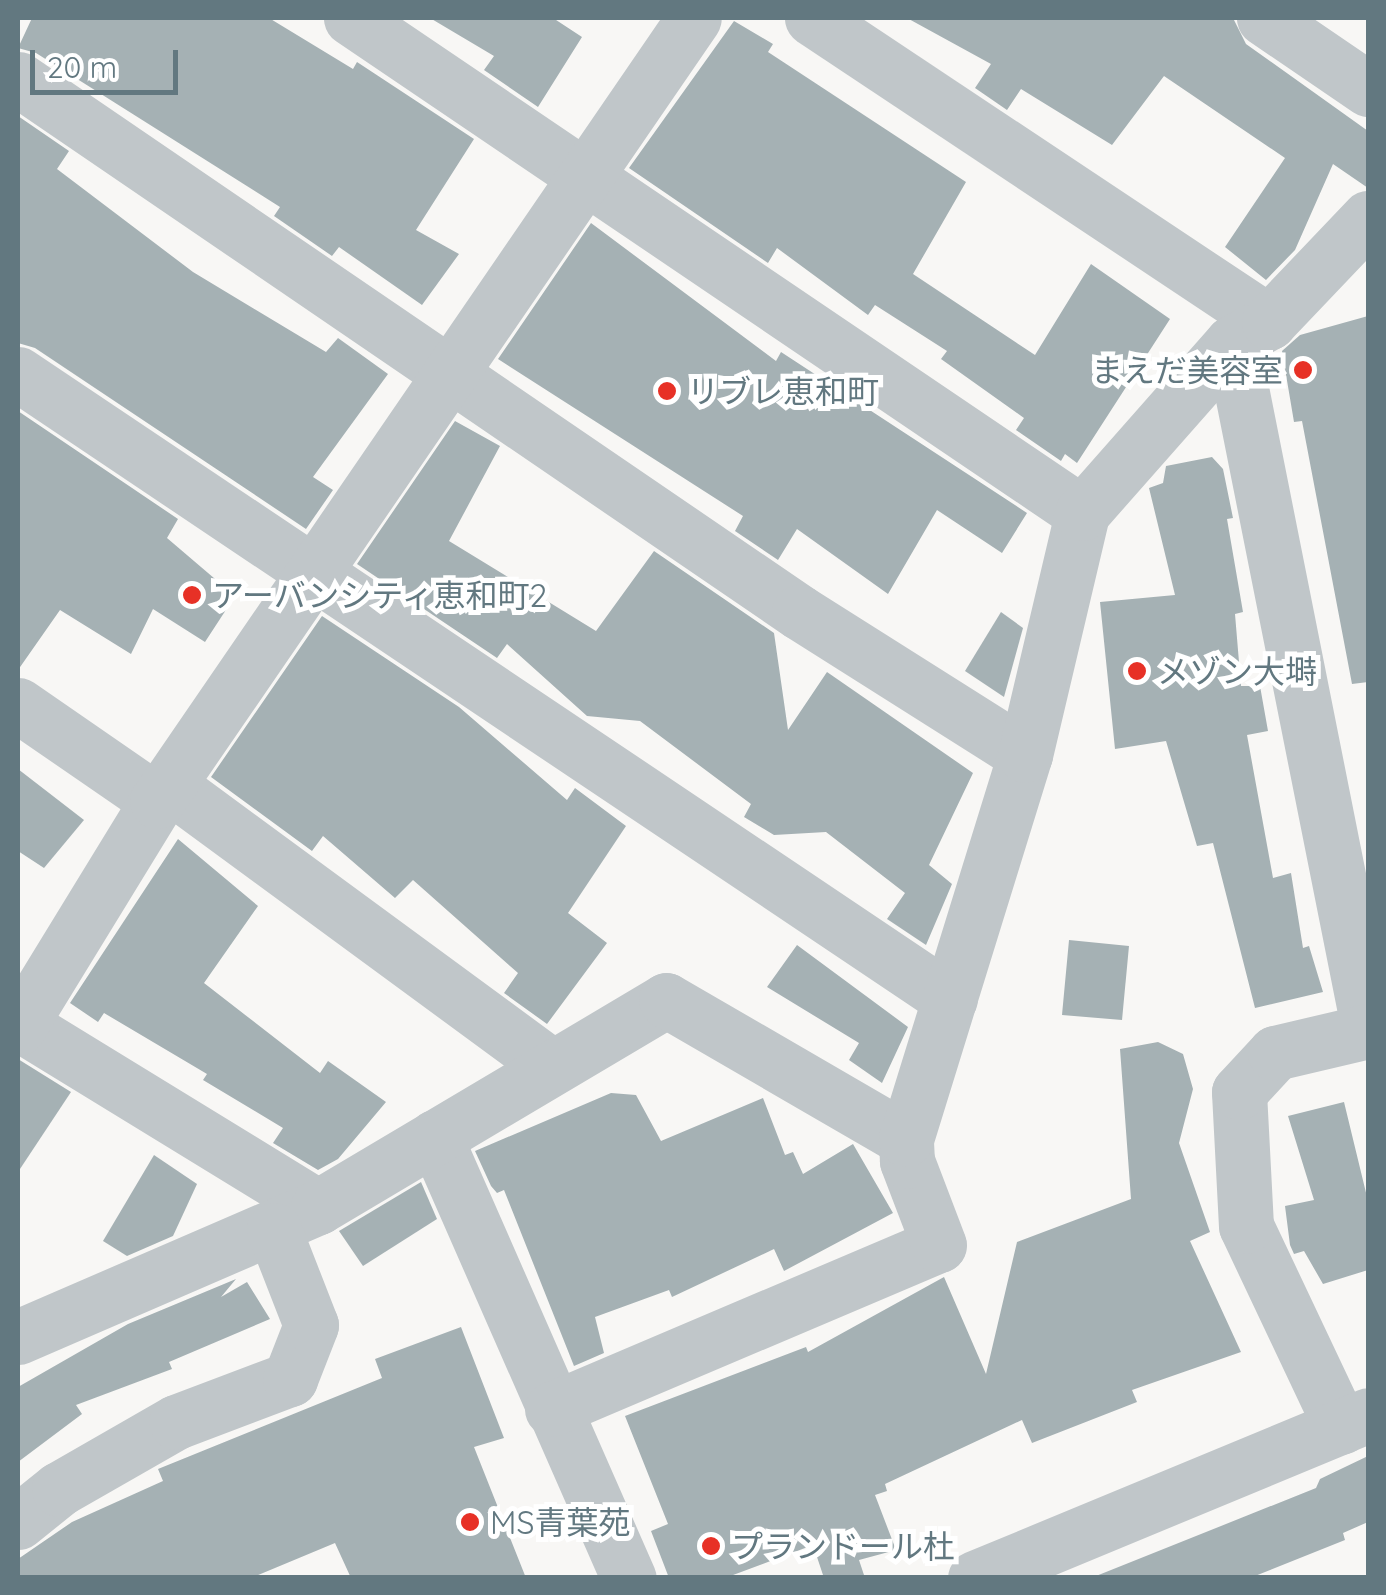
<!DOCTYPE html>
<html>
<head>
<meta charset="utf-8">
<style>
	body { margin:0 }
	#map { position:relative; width:1386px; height:1595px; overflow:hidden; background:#f8f7f5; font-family:Quicksand,"Noto Sans JP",sans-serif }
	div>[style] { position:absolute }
	.building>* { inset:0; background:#a5b1b4 }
	.minor>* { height:55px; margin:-27.5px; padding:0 27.5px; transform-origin:27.5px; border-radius:27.5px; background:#c0c6c9 }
	.dots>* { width:28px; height:28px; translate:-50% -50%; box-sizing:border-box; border:5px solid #fff; border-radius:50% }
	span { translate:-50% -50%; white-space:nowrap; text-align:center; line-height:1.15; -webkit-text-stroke:10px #fff; paint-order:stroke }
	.poi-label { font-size:32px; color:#627880 }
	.right { translate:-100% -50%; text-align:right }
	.left { translate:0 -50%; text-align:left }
	.frame { position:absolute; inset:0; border:20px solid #627880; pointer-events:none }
	.scale { position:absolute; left:30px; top:50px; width:148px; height:45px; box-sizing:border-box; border:5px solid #627880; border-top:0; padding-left:12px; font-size:30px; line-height:35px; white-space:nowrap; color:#627880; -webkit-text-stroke:8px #fff; paint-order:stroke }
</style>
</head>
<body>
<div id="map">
	<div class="building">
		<div style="clip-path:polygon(32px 18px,269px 18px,353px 69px,357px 62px,474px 139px,416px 230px,459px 254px,422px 305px,339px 247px,332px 256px,274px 216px,280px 207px,36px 53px,18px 48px)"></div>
		<div style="clip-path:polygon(430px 18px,553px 18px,582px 37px,538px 107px,484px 70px,494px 56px)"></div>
		<div style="clip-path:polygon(907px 18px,1233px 18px,1246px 44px,1368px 131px,1368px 188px,1333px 164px,1295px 250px,1266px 280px,1225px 247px,1285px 158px,1164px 76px,1112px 145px,1021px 89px,1007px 110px,975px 88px,991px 64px)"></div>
		<div style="clip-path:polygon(734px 21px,773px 44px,768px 52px,966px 182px,913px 274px,1035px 355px,1091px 264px,1170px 319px,1077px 463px,1065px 454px,1061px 461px,1016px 430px,1024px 418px,941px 359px,947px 351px,875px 305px,868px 315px,777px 248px,768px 263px,629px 168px)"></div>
		<div style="clip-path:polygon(18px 116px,69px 151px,57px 169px,193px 272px,326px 352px,338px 338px,388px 374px,313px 477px,333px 490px,306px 529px,35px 348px,18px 343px)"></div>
		<div style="clip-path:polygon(591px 223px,776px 361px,781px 352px,1027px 513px,1002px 553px,937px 510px,888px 594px,797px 529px,778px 560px,735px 531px,743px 516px,498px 359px)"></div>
		<div style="clip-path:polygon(1368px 316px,1368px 682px,1352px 684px,1302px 421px,1294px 422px,1282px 351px,1300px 335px)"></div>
		<div style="clip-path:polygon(18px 411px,178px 519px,167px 538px,235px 596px,205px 642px,153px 609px,131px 654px,60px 610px,18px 670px)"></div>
		<div style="clip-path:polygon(455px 421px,500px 446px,449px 541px,596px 631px,654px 551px,774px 633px,788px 730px,827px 672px,973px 773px,929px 865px,952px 884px,926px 945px,887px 919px,905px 893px,826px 832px,774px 835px,744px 817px,751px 804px,640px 721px,587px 716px,507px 644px,497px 658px,357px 564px)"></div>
		<div style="clip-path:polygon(1212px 457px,1223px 469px,1233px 518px,1227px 519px,1243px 612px,1235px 614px,1241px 686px,1260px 686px,1268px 731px,1247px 735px,1273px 878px,1291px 873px,1303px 948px,1309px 946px,1323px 992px,1255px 1008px,1213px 843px,1197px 846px,1166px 741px,1115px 749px,1100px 602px,1175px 595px,1149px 488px,1163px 483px,1166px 466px)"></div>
		<div style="clip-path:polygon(1001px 612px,1023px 628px,1004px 697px,965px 671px)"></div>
		<div style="clip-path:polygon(322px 616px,459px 707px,567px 800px,575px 788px,626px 826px,568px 913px,607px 943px,547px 1024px,504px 993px,518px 973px,413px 880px,395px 898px,323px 836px,312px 851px,211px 777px)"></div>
		<div style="clip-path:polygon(18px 769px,84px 820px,44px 868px,18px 851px)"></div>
		<div style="clip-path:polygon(178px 839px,258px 906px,204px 983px,320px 1073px,328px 1061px,386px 1102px,338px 1159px,318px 1170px,273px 1143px,283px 1128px,203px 1080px,207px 1074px,104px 1013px,98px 1022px,70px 1003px)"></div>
		<div style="clip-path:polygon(1069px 940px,1129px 946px,1122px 1020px,1062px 1015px)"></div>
		<div style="clip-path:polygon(797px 945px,908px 1027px,882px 1083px,849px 1060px,859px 1043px,767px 987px)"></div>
		<div style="clip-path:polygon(1158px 1042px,1183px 1054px,1193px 1089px,1179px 1143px,1210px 1232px,1190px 1241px,1241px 1352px,1132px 1390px,1137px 1402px,1032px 1443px,1022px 1420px,885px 1484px,887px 1491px,875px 1495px,896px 1550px,859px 1560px,865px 1578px,824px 1578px,813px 1545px,725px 1578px,669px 1578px,651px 1531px,668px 1524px,625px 1416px,806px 1347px,808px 1352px,944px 1277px,986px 1374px,1017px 1242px,1131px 1199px,1120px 1049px)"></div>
		<div style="clip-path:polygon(18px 1059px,71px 1092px,18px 1172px)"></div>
		<div style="clip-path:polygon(611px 1093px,636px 1095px,661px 1141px,763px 1098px,785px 1155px,793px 1152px,803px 1174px,853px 1144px,893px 1213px,784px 1271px,774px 1249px,672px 1297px,669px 1290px,595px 1317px,604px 1353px,574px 1366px,504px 1190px,497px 1193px,491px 1186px,475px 1151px)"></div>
		<div style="clip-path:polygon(1344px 1102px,1368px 1201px,1368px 1270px,1323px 1284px,1304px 1251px,1294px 1254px,1290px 1245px,1285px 1206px,1314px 1200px,1288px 1116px)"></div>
		<div style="clip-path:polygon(154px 1155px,197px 1184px,173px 1236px,127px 1256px,103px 1241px)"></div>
		<div style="clip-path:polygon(421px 1182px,437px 1219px,363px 1266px,339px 1231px)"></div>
		<div style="clip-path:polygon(236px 1279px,221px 1297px,247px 1282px,270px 1319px,169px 1362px,172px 1369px,76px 1405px,82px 1414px,18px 1462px,18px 1387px,128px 1324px)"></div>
		<div style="clip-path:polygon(461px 1327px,504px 1438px,474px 1447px,526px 1578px,351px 1578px,335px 1543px,251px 1578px,18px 1578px,18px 1559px,72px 1522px,163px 1481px,158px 1469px,382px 1378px,375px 1359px)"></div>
		<div style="clip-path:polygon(1368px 1456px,1368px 1522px,1343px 1533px,1345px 1540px,1250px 1578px,1091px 1578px,1316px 1488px,1320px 1479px)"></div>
	</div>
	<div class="minor">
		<div style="left:351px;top:18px;width:883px;rotate:34.1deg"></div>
		<div style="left:812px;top:18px;width:549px;rotate:33.63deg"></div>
		<div style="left:1264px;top:18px;width:126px;rotate:34.3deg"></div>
		<div style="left:18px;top:79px;width:946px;rotate:34.31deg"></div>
		<div style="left:799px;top:612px;width:267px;rotate:32.3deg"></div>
		<div style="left:1232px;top:343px;width:696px;rotate:78.74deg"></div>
		<div style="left:18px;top:374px;width:1122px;rotate:33.85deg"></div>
		<div style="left:18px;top:705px;width:169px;rotate:34.6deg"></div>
		<div style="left:170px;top:786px;width:474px;rotate:36.3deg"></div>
		<div style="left:18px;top:1023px;width:352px;rotate:31.5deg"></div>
		<div style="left:18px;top:1028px;width:266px;rotate:-58.5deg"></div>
		<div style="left:157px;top:801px;width:949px;rotate:-55.56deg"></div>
		<div style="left:435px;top:1137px;width:482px;rotate:66.3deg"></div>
		<div style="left:18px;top:1337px;width:327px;rotate:-23.4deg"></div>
		<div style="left:318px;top:1207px;width:405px;rotate:-30.7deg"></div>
		<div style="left:666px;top:1000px;width:277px;rotate:30.1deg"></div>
		<div style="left:552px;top:1409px;width:420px;rotate:-23deg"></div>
		<div style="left:939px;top:1245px;width:90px;rotate:-110.9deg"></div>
		<div style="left:907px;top:1161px;width:22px;rotate:-93deg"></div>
		<div style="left:906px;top:1139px;width:402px;rotate:-72.8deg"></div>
		<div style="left:1025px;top:755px;width:249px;rotate:-76.7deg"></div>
		<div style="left:1082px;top:513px;width:227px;rotate:-48.6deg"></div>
		<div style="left:1232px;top:343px;width:43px;rotate:-29.6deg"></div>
		<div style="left:1269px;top:322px;width:144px;rotate:-46.4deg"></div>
		<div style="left:1341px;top:1427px;width:222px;rotate:-115.3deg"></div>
		<div style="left:1246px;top:1226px;width:134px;rotate:-93deg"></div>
		<div style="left:1239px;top:1092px;width:53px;rotate:-47.3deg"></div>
		<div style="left:1275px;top:1053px;width:96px;rotate:-13.3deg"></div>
		<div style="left:18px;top:1522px;width:53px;rotate:-38.8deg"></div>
		<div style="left:59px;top:1489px;width:135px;rotate:-29.8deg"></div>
		<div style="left:176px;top:1422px;width:122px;rotate:-20.7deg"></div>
		<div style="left:290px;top:1379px;width:58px;rotate:-68.7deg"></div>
		<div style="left:311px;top:1325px;width:102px;rotate:-111.3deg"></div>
		<div style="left:975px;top:1578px;width:425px;rotate:-22.5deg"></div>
	</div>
	<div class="dots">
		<div style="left:1303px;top:370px;background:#e73126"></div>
		<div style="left:667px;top:391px;background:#e73126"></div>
		<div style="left:192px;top:595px;background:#e73126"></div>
		<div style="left:1137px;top:671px;background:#e73126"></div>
		<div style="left:470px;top:1522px;background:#e73126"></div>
		<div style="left:711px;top:1546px;background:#e73126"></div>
	</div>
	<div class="poi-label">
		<span class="right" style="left:1283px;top:370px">まえだ美容室</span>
		<span class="left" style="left:687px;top:391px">リブレ恵和町</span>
		<span class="left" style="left:212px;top:595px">アーバンシティ恵和町2</span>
		<span class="left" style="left:1157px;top:671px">メゾン大塒</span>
		<span class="left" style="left:490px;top:1522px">MS青葉苑</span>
		<span class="left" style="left:731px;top:1546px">プランドール杜</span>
	</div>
	<div class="frame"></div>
	<div class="scale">20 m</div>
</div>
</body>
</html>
